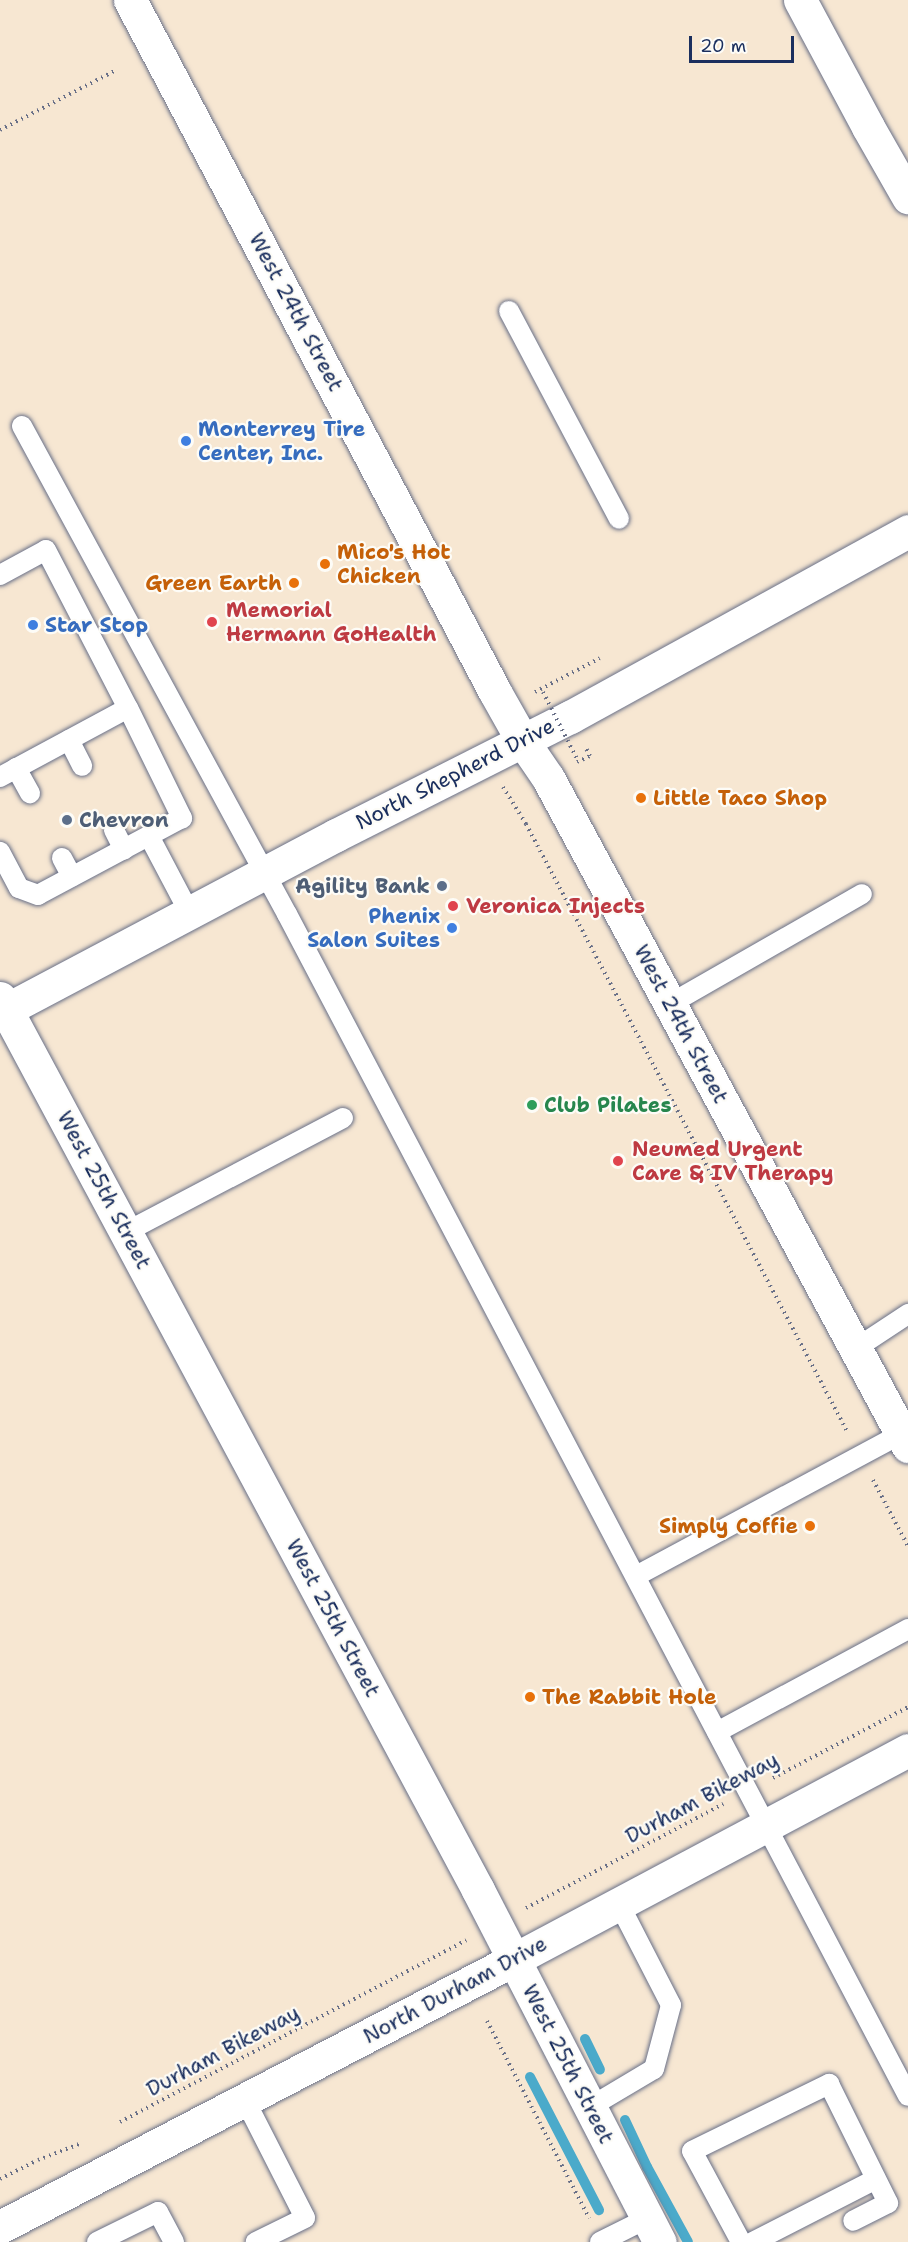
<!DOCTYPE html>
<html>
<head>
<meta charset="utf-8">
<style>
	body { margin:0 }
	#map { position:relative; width:908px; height:2242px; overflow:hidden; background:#f7e7d2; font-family:"Shantell Sans",sans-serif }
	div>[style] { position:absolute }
	.stream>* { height:10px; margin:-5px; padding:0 5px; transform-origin:5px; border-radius:5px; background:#4baaca }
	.path>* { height:4px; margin-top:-2px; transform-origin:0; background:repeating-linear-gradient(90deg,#686f87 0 1.5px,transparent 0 6px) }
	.roads { filter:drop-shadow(0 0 2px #686f87) drop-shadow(0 0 2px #686f87) }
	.service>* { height:20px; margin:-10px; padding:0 10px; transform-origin:10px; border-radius:10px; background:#fff }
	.minor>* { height:33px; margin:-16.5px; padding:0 16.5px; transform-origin:16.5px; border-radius:16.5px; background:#fff }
	.tertiary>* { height:33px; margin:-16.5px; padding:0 16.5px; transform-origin:16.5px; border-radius:16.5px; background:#fff }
	.primary>* { height:33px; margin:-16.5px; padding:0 16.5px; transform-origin:16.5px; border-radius:16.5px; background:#fff }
	.path-bridge>* { height:4px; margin-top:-2px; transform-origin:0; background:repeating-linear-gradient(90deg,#686f87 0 1.5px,transparent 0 6px) }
	.dots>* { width:16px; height:16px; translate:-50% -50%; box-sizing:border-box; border:3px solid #fdfcf7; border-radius:50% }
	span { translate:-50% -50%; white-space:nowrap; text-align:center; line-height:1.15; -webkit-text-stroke:4.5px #fdfcf7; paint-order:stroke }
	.street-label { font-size:21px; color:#1b2f5e }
	.shop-label { font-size:21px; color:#366cbe; font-weight:700 }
	.left { translate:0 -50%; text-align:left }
	.right { translate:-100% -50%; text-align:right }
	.food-label { font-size:21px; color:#c56008; font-weight:700 }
	.health-label { font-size:21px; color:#be3a42; font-weight:700 }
	.service-label { font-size:21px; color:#4e5e75; font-weight:700 }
	.leisure-label { font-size:21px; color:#27864d; font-weight:700 }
	.scale { position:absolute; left:689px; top:36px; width:105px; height:27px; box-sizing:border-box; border:3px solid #1b2f5e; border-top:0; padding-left:8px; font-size:18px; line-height:21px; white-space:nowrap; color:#1b2f5e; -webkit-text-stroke:4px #fdfcf7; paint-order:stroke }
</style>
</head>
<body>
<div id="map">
	<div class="stream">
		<div style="left:585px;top:2039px;width:34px;rotate:64deg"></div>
		<div style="left:530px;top:2077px;width:150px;rotate:62.6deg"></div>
		<div style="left:625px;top:2120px;width:52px;rotate:64.9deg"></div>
		<div style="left:647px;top:2167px;width:85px;rotate:61.3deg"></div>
	</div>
	<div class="path">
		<div style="left:0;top:130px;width:131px;rotate:-27.3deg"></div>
		<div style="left:535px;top:692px;width:73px;rotate:-27.6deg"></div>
		<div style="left:577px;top:762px;width:14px;rotate:-25deg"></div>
		<div style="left:590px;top:756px;width:11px;rotate:-117deg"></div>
		<div style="left:503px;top:787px;width:44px;rotate:58.1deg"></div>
		<div style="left:526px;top:824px;width:687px;rotate:62.13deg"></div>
		<div style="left:873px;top:1480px;width:75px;rotate:62.1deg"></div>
		<div style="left:773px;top:1778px;width:153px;rotate:-27.7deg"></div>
		<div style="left:526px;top:1908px;width:223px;rotate:-27.8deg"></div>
		<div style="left:487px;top:2021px;width:222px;rotate:62.6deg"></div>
		<div style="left:120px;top:2122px;width:391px;rotate:-27.7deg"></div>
		<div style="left:0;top:2179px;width:42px;rotate:-26.6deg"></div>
		<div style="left:38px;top:2160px;width:44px;rotate:-21.3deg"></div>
	</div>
	<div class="roads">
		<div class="service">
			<div style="left:509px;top:311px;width:235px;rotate:62.1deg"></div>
			<div style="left:22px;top:426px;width:555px;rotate:61.5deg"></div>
			<div style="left:287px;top:914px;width:1335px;rotate:62.28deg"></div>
			<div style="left:0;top:575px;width:52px;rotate:-28.5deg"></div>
			<div style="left:46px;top:550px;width:178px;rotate:62.6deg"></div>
			<div style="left:69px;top:740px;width:29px;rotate:63deg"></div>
			<div style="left:16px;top:768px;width:29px;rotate:61deg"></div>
			<div style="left:0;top:777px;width:145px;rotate:-28.3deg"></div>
			<div style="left:128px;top:708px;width:123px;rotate:63.9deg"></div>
			<div style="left:182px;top:818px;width:163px;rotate:151.9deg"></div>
			<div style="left:38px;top:895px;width:20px;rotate:-160deg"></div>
			<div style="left:19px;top:888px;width:41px;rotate:-117.8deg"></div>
			<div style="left:114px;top:830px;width:22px;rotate:63deg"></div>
			<div style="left:149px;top:836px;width:86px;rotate:62.2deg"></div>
			<div style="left:62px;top:858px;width:21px;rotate:62deg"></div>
			<div style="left:670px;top:1004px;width:221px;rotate:-29.8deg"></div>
			<div style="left:126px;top:1232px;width:245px;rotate:-27.7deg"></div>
			<div style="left:855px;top:1349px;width:64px;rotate:-33.4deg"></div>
			<div style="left:636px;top:1576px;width:301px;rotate:-28.2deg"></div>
			<div style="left:717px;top:1732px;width:217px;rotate:-28.3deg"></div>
			<div style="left:245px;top:2100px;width:132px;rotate:63deg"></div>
			<div style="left:305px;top:2218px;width:55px;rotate:153.9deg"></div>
			<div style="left:590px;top:2107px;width:74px;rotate:-30.7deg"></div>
			<div style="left:654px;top:2069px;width:66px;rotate:-75.1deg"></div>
			<div style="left:671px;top:2005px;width:114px;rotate:-117.2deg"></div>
			<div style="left:97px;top:2242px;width:68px;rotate:-26.2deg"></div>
			<div style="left:158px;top:2212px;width:34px;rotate:62deg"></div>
			<div style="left:600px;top:2242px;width:54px;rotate:-26.6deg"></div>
			<div style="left:741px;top:2242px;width:103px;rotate:-118.3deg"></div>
			<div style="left:692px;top:2151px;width:153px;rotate:-26.1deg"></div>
			<div style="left:829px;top:2084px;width:133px;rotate:63.6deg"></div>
			<div style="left:888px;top:2203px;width:39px;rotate:153deg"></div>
			<div style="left:753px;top:2242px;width:138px;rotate:-27.1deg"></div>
		</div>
		<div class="minor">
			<div style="left:800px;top:0;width:144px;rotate:61.8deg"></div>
			<div style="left:868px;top:127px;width:81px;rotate:60.3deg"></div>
			<div style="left:0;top:998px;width:1012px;rotate:61.81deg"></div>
			<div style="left:478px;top:1890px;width:396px;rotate:62.7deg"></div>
		</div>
		<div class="tertiary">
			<div style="left:130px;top:0;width:782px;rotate:62.19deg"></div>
			<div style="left:495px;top:692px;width:55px;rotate:60.6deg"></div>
			<div style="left:522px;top:740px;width:46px;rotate:55.6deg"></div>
			<div style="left:548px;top:778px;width:759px;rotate:61.68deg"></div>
		</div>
		<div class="primary">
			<div style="left:0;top:1013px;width:380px;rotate:-27.9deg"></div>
			<div style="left:336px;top:835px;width:262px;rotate:-26.8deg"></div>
			<div style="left:570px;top:717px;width:386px;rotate:-28.8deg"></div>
			<div style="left:0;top:2227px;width:581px;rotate:-27.49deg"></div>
			<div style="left:515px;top:1959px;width:445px;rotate:-28deg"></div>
		</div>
	</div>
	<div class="path-bridge">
		<div style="left:543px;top:692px;width:75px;rotate:63.1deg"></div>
	</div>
	<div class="dots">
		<div style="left:186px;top:441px;background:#3f7fe0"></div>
		<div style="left:325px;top:564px;background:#e8710a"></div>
		<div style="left:294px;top:583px;background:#e8710a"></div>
		<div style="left:212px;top:622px;background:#e0444e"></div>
		<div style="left:33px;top:625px;background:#3f7fe0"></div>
		<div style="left:641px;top:798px;background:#e8710a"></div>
		<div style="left:67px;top:820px;background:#5c6f8a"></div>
		<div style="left:442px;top:886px;background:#5c6f8a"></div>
		<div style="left:453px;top:906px;background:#e0444e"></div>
		<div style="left:452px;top:928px;background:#3f7fe0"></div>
		<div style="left:532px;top:1105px;background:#2e9e5b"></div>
		<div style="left:618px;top:1161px;background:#e0444e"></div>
		<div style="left:810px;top:1526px;background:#e8710a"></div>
		<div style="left:530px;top:1697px;background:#e8710a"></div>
	</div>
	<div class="street-label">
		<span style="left:296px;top:312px;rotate:62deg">West 24th Street</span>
		<span style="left:455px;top:774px;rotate:-27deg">North Shepherd Drive</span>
		<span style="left:681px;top:1024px;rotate:62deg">West 24th Street</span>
		<span style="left:104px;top:1190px;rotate:62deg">West 25th Street</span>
		<span style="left:333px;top:1618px;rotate:62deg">West 25th Street</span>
		<span style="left:702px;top:1798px;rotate:-28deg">Durham Bikeway</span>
		<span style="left:455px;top:1990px;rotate:-28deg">North Durham Drive</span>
		<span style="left:223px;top:2051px;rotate:-28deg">Durham Bikeway</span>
		<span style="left:568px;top:2064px;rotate:63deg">West 25th Street</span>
	</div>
	<div class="shop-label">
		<span class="left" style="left:198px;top:441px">Monterrey Tire<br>Center, Inc.</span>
		<span class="left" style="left:45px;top:625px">Star Stop</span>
		<span class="right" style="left:440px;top:928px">Phenix<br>Salon Suites</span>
	</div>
	<div class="food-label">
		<span class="left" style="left:337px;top:564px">Mico's Hot<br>Chicken</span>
		<span class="right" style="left:282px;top:583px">Green Earth</span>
		<span class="left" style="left:653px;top:798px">Little Taco Shop</span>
		<span class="right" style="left:798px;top:1526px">Simply Coffie</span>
		<span class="left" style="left:542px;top:1697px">The Rabbit Hole</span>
	</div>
	<div class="health-label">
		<span class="left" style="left:226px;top:622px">Memorial<br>Hermann GoHealth</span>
		<span class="left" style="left:466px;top:906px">Veronica Injects</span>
		<span class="left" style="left:632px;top:1161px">Neumed Urgent<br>Care &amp; IV Therapy</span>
	</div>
	<div class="service-label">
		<span class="left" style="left:79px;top:820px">Chevron</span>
		<span class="right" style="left:430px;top:886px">Agility Bank</span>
	</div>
	<div class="leisure-label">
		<span class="left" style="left:544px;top:1105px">Club Pilates</span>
	</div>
	<div class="scale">20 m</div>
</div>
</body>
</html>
